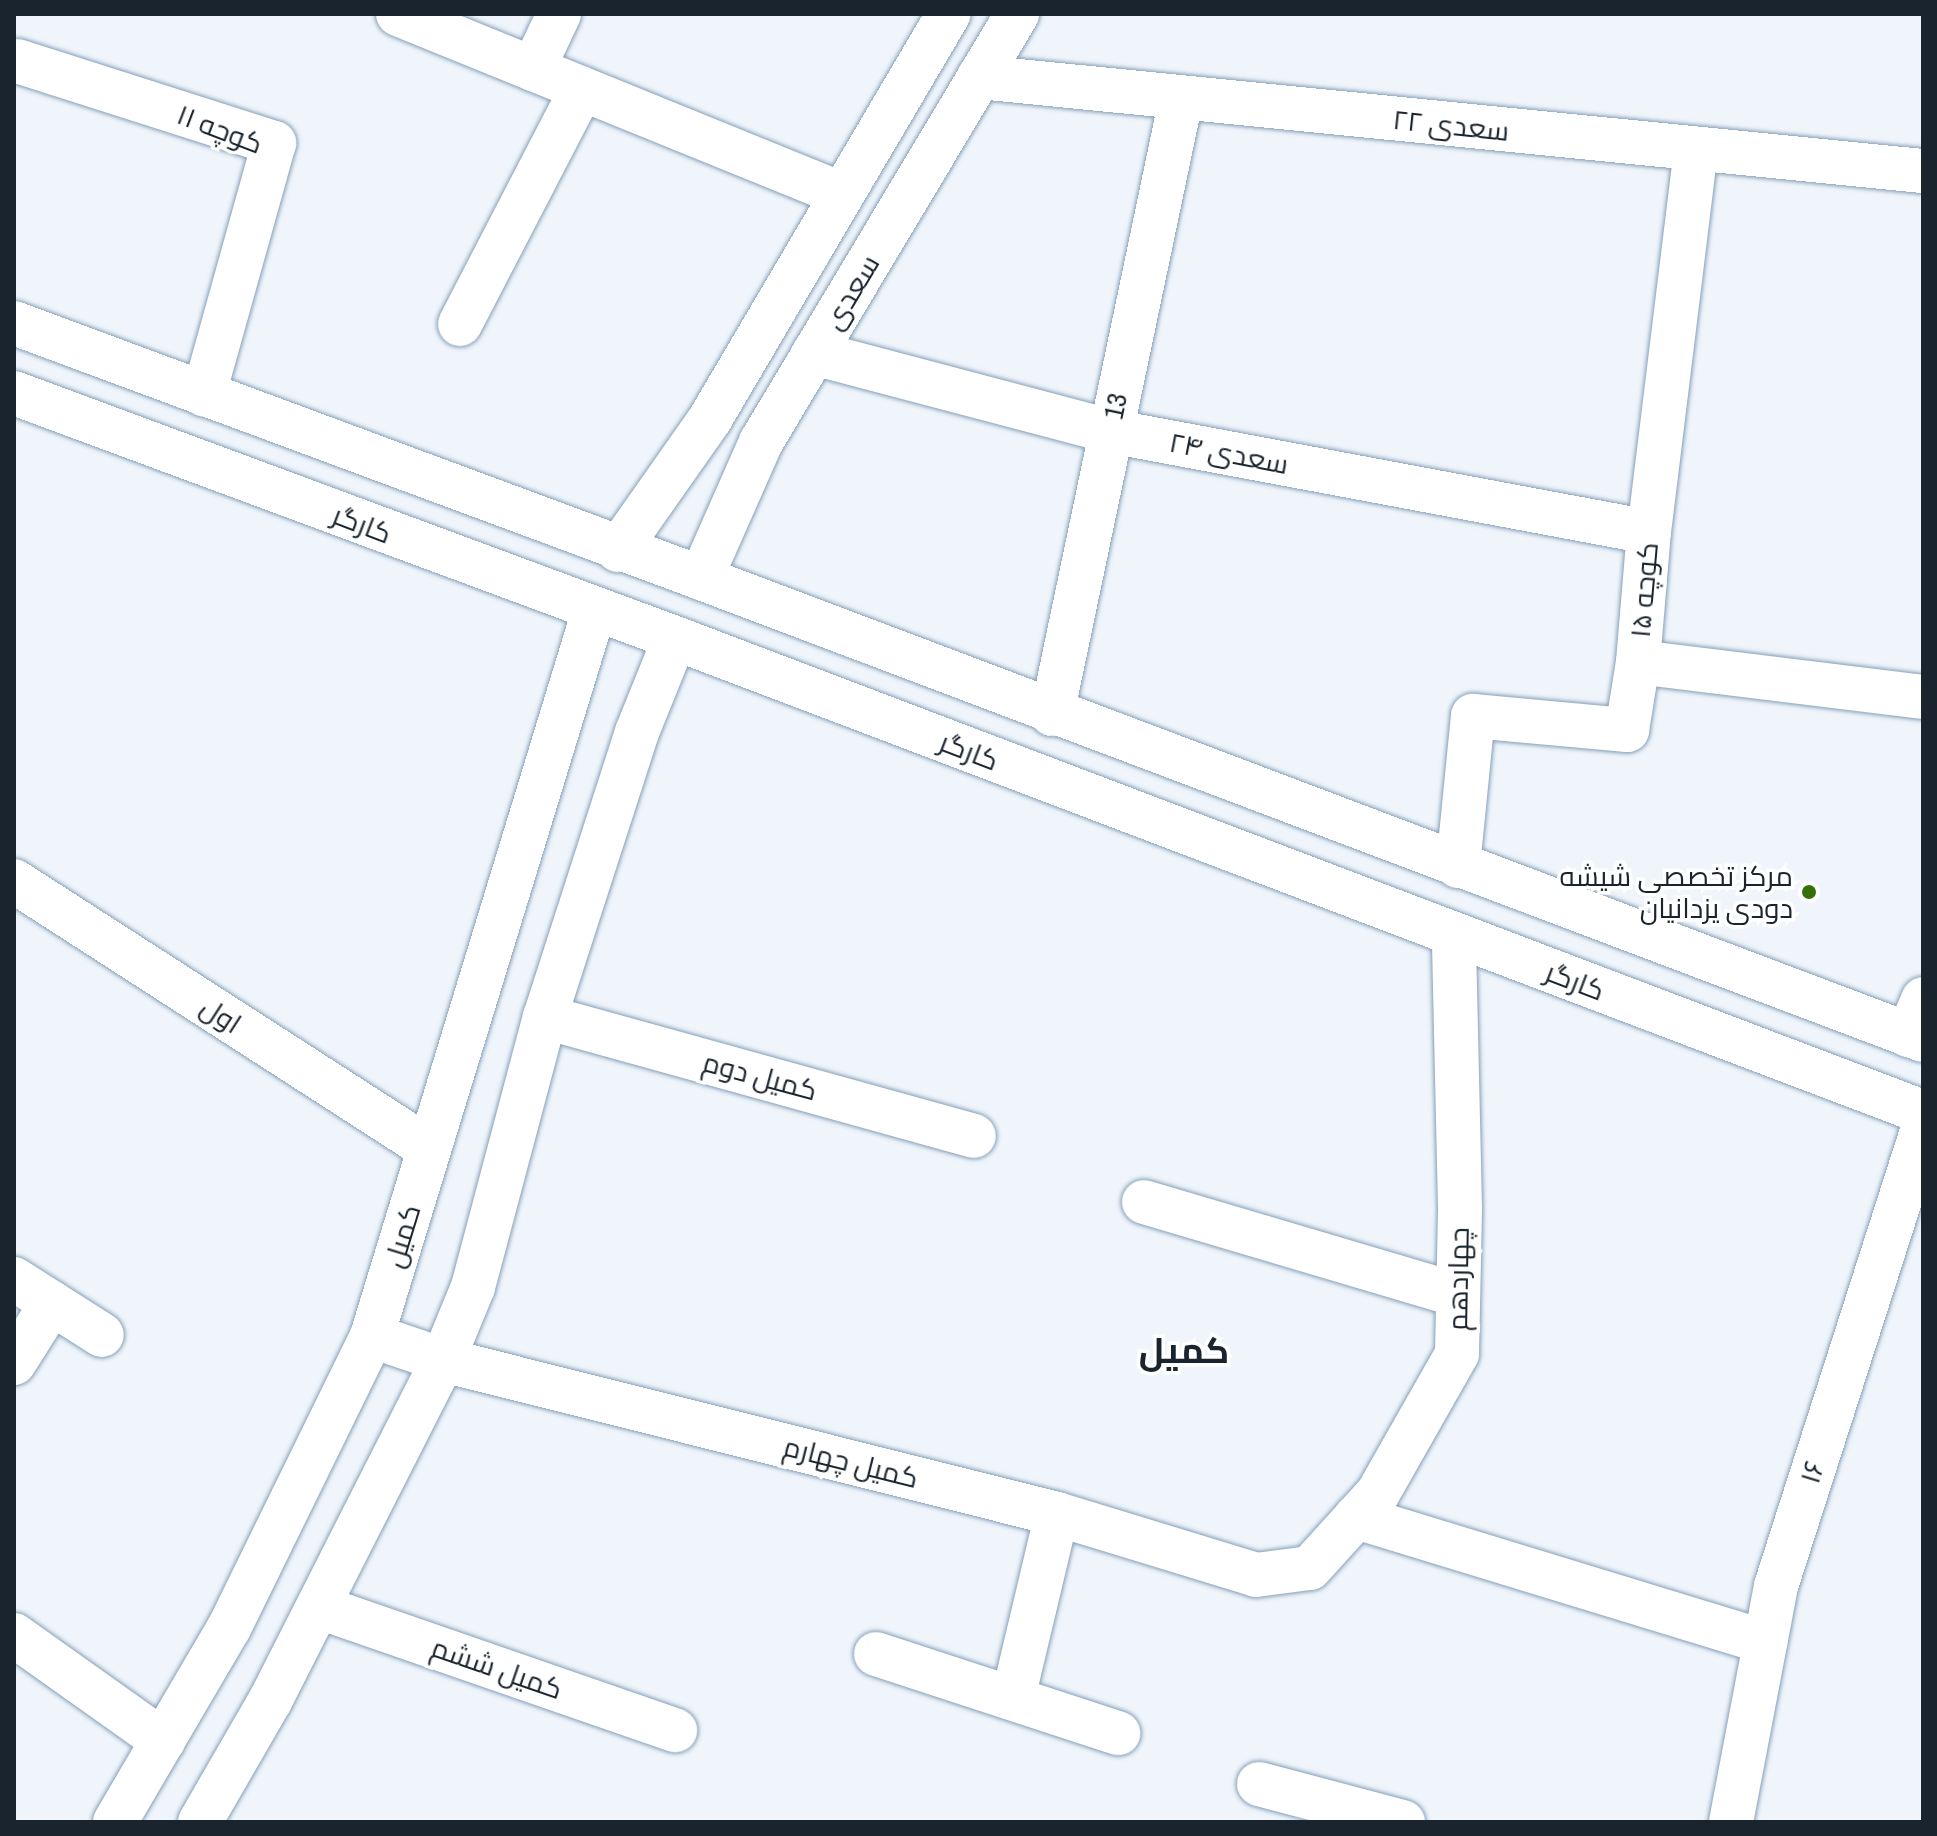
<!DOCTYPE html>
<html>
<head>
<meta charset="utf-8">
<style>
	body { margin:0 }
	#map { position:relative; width:1937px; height:1836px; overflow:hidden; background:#eff5fb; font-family:"Archivo Narrow",Cairo,sans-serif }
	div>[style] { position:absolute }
	.roads { filter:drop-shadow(0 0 2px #869fb9) drop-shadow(0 0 2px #869fb9) }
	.street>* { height:44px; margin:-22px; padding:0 22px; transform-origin:22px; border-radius:22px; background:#fff }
	.secondary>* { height:44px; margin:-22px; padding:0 22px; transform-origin:22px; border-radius:22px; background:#fff }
	.primary>* { height:44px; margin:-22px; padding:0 22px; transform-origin:22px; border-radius:22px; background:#fff }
	.dots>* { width:22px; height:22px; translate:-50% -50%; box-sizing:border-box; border:4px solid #fff; border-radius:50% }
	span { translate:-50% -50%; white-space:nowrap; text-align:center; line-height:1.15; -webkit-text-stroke:7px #fff; paint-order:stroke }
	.street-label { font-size:28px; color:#1a242e }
	.poi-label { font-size:28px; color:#1a242e }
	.right { translate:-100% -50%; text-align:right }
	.district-label { font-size:36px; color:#1a242e; font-weight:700 }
	.frame { position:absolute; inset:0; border:16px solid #1a242e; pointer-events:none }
</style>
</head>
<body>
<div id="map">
	<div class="roads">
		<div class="street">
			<div style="left:398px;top:14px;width:478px;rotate:22.1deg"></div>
			<div style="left:17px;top:61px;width:270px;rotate:17.7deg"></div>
			<div style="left:274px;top:143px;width:261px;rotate:105.6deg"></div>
			<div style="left:533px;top:69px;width:61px;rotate:-64.7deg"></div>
			<div style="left:979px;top:77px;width:949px;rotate:5.69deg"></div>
			<div style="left:460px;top:324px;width:265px;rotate:-62.6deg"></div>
			<div style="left:814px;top:353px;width:306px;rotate:14.8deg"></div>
			<div style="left:1110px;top:431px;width:548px;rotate:10.61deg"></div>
			<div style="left:1638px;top:662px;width:287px;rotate:7deg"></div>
			<div style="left:1052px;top:714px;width:628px;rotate:-78.15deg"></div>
			<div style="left:1458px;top:866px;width:151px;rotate:-84.3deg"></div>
			<div style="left:1473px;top:716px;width:155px;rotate:5.2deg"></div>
			<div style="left:1627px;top:730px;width:69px;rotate:-80.8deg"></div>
			<div style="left:1638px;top:662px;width:130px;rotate:-85.2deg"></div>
			<div style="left:1649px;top:532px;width:386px;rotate:-83deg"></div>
			<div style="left:14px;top:881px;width:493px;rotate:32.8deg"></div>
			<div style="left:545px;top:1017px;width:445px;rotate:15.5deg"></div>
			<div style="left:1908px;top:1035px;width:39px;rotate:-67deg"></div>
			<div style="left:1144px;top:1202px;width:327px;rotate:16.5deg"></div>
			<div style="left:14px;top:1279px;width:104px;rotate:32.5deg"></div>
			<div style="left:372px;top:1336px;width:75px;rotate:18.7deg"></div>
			<div style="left:443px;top:1360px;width:633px;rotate:14.08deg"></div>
			<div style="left:1057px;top:1514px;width:208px;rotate:17deg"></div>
			<div style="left:1256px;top:1575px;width:54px;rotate:-7.4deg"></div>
			<div style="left:1310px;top:1568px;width:101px;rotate:-47.8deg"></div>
			<div style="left:1378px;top:1493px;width:160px;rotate:-60.4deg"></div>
			<div style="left:1457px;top:1354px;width:146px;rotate:-88.8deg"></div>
			<div style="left:1460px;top:1208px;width:272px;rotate:-91.3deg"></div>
			<div style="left:14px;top:1363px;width:71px;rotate:-57.7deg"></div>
			<div style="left:1356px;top:1517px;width:428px;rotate:17deg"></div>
			<div style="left:319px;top:1607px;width:377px;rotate:19.1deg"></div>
			<div style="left:14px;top:1635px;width:183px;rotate:35.4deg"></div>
			<div style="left:876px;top:1654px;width:255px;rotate:18.1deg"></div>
			<div style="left:1013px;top:1698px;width:189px;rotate:-76.6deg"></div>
			<div style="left:1259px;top:1784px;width:149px;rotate:14.8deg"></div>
			<div style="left:1731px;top:1822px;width:240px;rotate:-79.2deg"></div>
			<div style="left:1776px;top:1586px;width:480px;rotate:-72.2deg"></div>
		</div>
		<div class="secondary">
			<div style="left:618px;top:550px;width:160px;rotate:-54.9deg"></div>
			<div style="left:710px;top:419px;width:470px;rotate:-59.5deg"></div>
			<div style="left:701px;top:578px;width:149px;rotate:-66.2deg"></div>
			<div style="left:761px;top:442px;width:499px;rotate:-59.1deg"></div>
			<div style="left:115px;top:1822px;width:225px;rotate:-59.6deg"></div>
			<div style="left:229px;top:1628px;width:325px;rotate:-63.9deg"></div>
			<div style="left:372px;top:1336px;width:758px;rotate:-72.98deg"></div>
			<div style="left:200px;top:1822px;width:140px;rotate:-60deg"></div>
			<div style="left:270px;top:1701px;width:382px;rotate:-63.1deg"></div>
			<div style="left:443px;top:1360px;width:79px;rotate:-67.7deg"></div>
			<div style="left:473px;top:1287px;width:279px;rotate:-75.1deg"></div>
			<div style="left:545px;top:1017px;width:299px;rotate:-72.1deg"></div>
			<div style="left:637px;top:732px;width:101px;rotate:-68deg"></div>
		</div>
		<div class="primary">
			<div style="left:14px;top:323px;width:733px;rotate:20.36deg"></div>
			<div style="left:701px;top:578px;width:1306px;rotate:20.71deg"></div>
			<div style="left:14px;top:393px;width:705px;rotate:20.34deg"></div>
			<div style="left:675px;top:638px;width:1335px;rotate:20.8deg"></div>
		</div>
	</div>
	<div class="dots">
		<div style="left:1809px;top:892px;background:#347106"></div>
	</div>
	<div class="street-label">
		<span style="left:1451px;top:125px;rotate:6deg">سعدی ۲۲</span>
		<span style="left:220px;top:129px;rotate:21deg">کوچه ۱۱</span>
		<span style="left:851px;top:292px;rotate:-59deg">سعدی</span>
		<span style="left:1115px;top:406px;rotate:-78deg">13</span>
		<span style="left:1229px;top:453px;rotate:11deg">سعدی ۲۴</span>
		<span style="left:362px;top:524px;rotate:21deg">کارگر</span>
		<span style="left:1644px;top:590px;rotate:-85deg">کوچه ۱۵</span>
		<span style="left:969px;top:751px;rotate:21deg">کارگر</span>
		<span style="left:1575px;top:981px;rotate:21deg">کارگر</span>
		<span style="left:221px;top:1015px;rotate:33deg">اول</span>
		<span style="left:760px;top:1076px;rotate:15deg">کمیل دوم</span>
		<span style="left:402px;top:1236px;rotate:-73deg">کمیل</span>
		<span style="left:1458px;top:1279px;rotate:-89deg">چهاردهم</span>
		<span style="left:851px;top:1462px;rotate:14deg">کمیل چهارم</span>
		<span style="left:1812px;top:1472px;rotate:-73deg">۱۶</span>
		<span style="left:497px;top:1668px;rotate:19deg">کمیل ششم</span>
	</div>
	<div class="poi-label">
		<span class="right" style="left:1793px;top:892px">مرکز تخصصی شیشه<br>دودی یزدانیان</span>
	</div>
	<div class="district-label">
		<span style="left:1184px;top:1351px">کمیل</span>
	</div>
	<div class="frame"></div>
</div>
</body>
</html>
